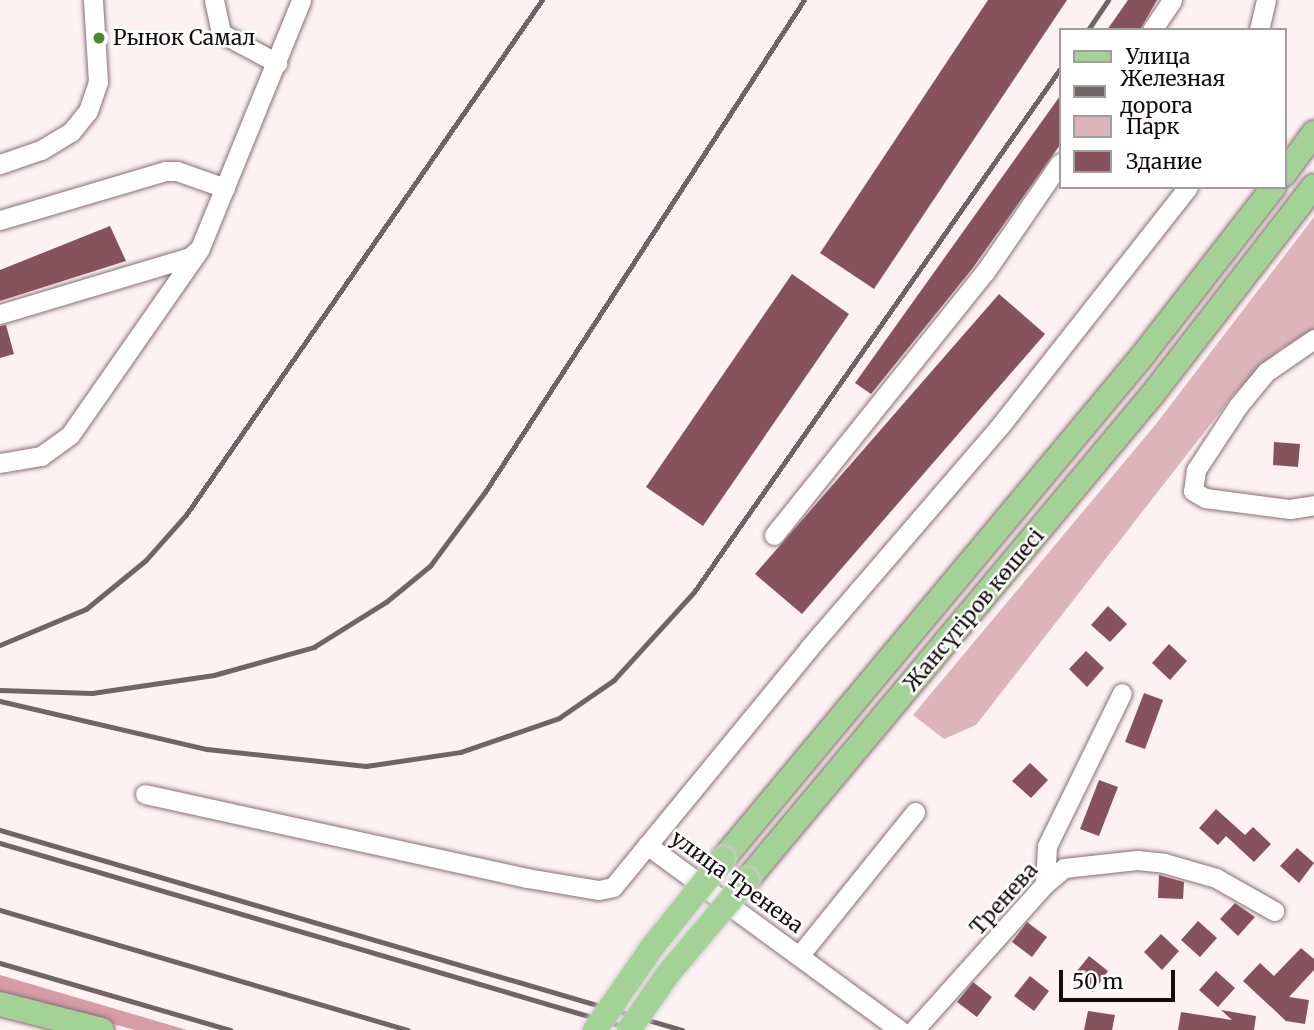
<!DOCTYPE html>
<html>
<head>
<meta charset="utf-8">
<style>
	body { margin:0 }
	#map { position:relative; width:1314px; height:1030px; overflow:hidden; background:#fdf1f3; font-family:Merriweather,serif }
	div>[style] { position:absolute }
	.green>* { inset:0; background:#ddb4bc }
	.forest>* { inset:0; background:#d69ca8 }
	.building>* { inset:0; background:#86525d }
	.roads { filter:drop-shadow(0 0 2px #886f74) drop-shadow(0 0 2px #886f74) }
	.minor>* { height:19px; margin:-9.5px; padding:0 9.5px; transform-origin:9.5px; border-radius:9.5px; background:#fff }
	.major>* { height:24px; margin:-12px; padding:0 12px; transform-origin:12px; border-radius:12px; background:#a4d195 }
	.rail>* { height:4.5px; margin:-2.25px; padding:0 2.25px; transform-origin:2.25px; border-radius:2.25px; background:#6f6567 }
	.bridges { filter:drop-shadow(0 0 2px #d0cece) drop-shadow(0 0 2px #d0cece) }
	.major-bridge>* { height:24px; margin:-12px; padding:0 12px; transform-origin:12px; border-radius:12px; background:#a4d195 }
	.dots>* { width:19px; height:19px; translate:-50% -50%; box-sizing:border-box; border:4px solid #fff; border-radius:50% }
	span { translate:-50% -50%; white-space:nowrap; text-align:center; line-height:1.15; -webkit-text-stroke:5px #fff; paint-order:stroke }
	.poi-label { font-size:21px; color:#130a0c }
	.left { translate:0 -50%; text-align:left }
	.street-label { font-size:21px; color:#130a0c }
	.legend { position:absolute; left:1059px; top:28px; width:228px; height:161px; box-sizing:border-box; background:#fff; border:2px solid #a19d9e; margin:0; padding:9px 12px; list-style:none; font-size:21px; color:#130a0c }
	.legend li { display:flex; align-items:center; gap:14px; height:35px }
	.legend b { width:35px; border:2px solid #a19d9e }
	.scale { position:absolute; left:1059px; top:970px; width:116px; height:32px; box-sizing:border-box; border:4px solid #130a0c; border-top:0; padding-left:9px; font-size:21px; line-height:24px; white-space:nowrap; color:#130a0c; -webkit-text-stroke:5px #fff; paint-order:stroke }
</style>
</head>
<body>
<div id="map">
	<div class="green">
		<div style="clip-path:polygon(1314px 217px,1314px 329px,1279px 350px,1234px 394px,976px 725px,944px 739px,913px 715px,1156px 424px)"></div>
	</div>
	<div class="forest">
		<div style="clip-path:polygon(0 975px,187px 1030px,135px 1030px,0 993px)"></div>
	</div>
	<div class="building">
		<div style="clip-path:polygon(988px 0,1067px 0,874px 289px,820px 253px)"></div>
		<div style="clip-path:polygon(1128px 0,1157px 0,1140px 30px,1107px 30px)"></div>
		<div style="clip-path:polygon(1060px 96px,1060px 145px,972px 269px,871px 394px,855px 383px)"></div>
		<div style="clip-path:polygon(110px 226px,126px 261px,0 301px,0 270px)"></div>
		<div style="clip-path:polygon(792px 274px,849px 314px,703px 526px,646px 487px)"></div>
		<div style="clip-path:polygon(999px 294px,1045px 334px,802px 614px,755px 574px)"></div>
		<div style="clip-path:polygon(6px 325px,14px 354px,0 358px,0 326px)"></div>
		<div style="clip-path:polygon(1274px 442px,1300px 444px,1298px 467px,1273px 465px)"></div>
		<div style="clip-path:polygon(1108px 606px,1127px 624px,1110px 642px,1091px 625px)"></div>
		<div style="clip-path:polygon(1169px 644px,1187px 661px,1170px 680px,1152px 663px)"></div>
		<div style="clip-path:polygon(1086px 651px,1104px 668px,1087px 687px,1069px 669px)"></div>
		<div style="clip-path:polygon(1144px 693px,1163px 700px,1145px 749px,1125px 742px)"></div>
		<div style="clip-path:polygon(1030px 763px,1048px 780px,1031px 798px,1012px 781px)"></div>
		<div style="clip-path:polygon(1099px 780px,1118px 787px,1099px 836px,1080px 829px)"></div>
		<div style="clip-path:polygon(1216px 809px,1245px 835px,1253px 827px,1271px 844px,1254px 862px,1226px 836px,1218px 845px,1199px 828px)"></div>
		<div style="clip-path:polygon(1297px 848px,1314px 863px,1299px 883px,1280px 866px)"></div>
		<div style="clip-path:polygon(1159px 875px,1184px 882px,1183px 899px,1158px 898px)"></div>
		<div style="clip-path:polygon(1235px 903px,1255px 917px,1238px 936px,1220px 919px)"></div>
		<div style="clip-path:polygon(1198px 921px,1217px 938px,1200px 957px,1181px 940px)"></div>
		<div style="clip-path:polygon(1027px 922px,1047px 937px,1032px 957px,1012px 942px)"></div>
		<div style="clip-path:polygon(1161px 934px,1179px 951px,1162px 970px,1144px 952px)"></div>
		<div style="clip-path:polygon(1301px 948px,1314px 959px,1314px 970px,1289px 997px,1309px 1000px,1305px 1024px,1286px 1021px,1243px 981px,1260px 963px,1274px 976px)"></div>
		<div style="clip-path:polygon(1089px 956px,1108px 971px,1093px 992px,1073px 976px)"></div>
		<div style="clip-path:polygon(1216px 971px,1235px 988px,1218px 1007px,1199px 990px)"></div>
		<div style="clip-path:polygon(1030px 976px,1049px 991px,1034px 1011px,1014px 996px)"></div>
		<div style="clip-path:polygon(973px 982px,992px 997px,977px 1017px,957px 1002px)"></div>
		<div style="clip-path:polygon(1221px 1010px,1256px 1016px,1254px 1030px,1178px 1030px,1181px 1012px,1232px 1020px)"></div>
		<div style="clip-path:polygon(1088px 1011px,1115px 1015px,1112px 1030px,1084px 1030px)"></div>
	</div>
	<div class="roads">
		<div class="minor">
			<div style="left:214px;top:0;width:34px;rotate:78deg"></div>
			<div style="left:221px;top:33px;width:64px;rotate:28.2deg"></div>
			<div style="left:1152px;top:30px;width:36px;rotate:-56deg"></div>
			<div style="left:1259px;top:30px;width:31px;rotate:-77deg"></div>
			<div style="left:0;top:164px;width:43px;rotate:-18.9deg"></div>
			<div style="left:41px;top:150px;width:35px;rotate:-31deg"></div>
			<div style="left:71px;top:132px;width:27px;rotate:-51deg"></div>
			<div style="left:88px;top:111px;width:31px;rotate:-71deg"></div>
			<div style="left:98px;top:82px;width:82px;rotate:-93.5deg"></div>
			<div style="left:0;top:220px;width:172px;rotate:-16.5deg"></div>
			<div style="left:165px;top:171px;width:12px"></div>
			<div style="left:177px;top:171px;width:51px;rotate:19.5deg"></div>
			<div style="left:0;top:314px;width:198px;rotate:-16.7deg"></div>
			<div style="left:190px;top:257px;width:13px;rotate:-42deg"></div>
			<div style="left:200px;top:248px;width:268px;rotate:-67.8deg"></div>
			<div style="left:1314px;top:339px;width:58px;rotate:145.5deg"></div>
			<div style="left:1266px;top:372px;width:44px;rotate:129.5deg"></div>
			<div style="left:1238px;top:406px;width:77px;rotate:123.3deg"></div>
			<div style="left:1196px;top:470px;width:21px;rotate:98deg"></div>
			<div style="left:1193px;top:491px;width:14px;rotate:30deg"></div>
			<div style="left:1205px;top:498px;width:86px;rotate:7.4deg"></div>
			<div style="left:1290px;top:509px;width:24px;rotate:-9deg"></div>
			<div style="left:0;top:463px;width:42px;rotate:-9.7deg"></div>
			<div style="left:41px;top:456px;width:36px;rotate:-36deg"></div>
			<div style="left:70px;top:435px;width:226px;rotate:-55.1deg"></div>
			<div style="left:774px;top:535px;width:337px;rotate:-51.3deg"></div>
			<div style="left:985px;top:272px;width:132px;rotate:-55.5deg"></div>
			<div style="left:145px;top:794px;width:391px;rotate:12.4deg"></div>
			<div style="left:527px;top:878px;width:73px;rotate:9.5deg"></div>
			<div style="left:599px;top:890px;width:14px;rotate:-12deg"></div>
			<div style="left:613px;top:887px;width:309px;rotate:-50.6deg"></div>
			<div style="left:809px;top:648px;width:293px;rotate:-49.3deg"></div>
			<div style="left:1000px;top:426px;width:304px;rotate:-51.8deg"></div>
			<div style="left:647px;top:845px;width:313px;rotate:36.2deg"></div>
			<div style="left:1045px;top:884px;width:38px;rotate:-87deg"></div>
			<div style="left:1047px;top:846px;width:170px;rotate:-63.9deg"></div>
			<div style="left:799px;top:956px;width:185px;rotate:-51.1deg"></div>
			<div style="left:914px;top:1030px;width:196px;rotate:-48.1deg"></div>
			<div style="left:1045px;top:884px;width:25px;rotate:-40deg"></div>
			<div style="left:1064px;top:868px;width:73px;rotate:-6.3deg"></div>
			<div style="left:1137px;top:860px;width:27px;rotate:6deg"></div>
			<div style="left:1164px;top:863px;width:54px;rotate:16.1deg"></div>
			<div style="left:1216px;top:878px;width:67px;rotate:29.6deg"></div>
		</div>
		<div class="major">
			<div style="left:1284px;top:174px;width:51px;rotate:-53.8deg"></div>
			<div style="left:723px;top:859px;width:656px;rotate:-50.19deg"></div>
			<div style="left:1143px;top:355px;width:213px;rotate:-52.1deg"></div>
			<div style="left:747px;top:880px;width:632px;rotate:-50.14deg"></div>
			<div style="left:1152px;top:395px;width:264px;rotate:-52.2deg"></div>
			<div style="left:0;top:1004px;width:105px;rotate:14.3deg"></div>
		</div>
	</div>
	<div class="rail">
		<div style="left:1088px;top:30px;width:36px;rotate:-56deg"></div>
		<div style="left:0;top:645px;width:93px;rotate:-22.7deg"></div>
		<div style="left:86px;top:609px;width:77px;rotate:-39.2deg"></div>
		<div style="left:146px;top:560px;width:60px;rotate:-48.4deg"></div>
		<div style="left:186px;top:515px;width:626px;rotate:-55.35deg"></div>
		<div style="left:0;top:690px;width:92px;rotate:1.9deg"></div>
		<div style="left:92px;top:693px;width:123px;rotate:-8.4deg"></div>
		<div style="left:214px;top:675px;width:104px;rotate:-15.6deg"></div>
		<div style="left:314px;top:647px;width:85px;rotate:-32deg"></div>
		<div style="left:386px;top:602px;width:57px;rotate:-39.3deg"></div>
		<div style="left:430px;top:566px;width:92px;rotate:-53.4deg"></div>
		<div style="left:485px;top:492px;width:586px;rotate:-57.04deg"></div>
		<div style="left:0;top:701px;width:212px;rotate:13.1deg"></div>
		<div style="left:207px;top:749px;width:160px;rotate:6.1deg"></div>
		<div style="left:366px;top:766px;width:96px;rotate:-8.4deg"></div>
		<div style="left:461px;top:752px;width:104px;rotate:-19.1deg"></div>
		<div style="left:559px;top:718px;width:67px;rotate:-34.6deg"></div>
		<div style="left:614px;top:680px;width:119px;rotate:-47.7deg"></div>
		<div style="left:694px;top:592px;width:638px;rotate:-55.02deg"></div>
		<div style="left:0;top:830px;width:711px;rotate:16.34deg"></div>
		<div style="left:0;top:843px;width:663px;rotate:16.38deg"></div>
		<div style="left:0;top:910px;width:425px;rotate:16.4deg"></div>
		<div style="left:0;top:963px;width:240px;rotate:16.2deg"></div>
	</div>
	<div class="bridges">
		<div class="major-bridge">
			<div style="left:595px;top:1030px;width:102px;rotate:-55.4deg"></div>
			<div style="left:653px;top:946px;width:112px;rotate:-51.2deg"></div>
			<div style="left:629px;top:1030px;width:68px;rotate:-55.1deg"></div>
			<div style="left:668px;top:974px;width:123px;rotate:-50deg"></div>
		</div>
	</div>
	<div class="dots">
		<div style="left:99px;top:38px;background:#468a2e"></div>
	</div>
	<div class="poi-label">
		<span class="left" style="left:113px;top:38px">Рынок Самал</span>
	</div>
	<div class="street-label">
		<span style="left:974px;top:610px;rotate:-50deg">Жансүгіров көшесі</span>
		<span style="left:737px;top:882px;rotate:36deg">улица Тренева</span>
		<span style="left:1004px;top:899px;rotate:-48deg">Тренева</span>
	</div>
	<ul class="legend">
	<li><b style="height:9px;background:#a4d195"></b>Улица</li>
	<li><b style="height:9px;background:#6f6567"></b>Железная дорога</li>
	<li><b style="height:19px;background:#ddb4bc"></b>Парк</li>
	<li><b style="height:19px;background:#86525d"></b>Здание</li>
	</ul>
	<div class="scale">50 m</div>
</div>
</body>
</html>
